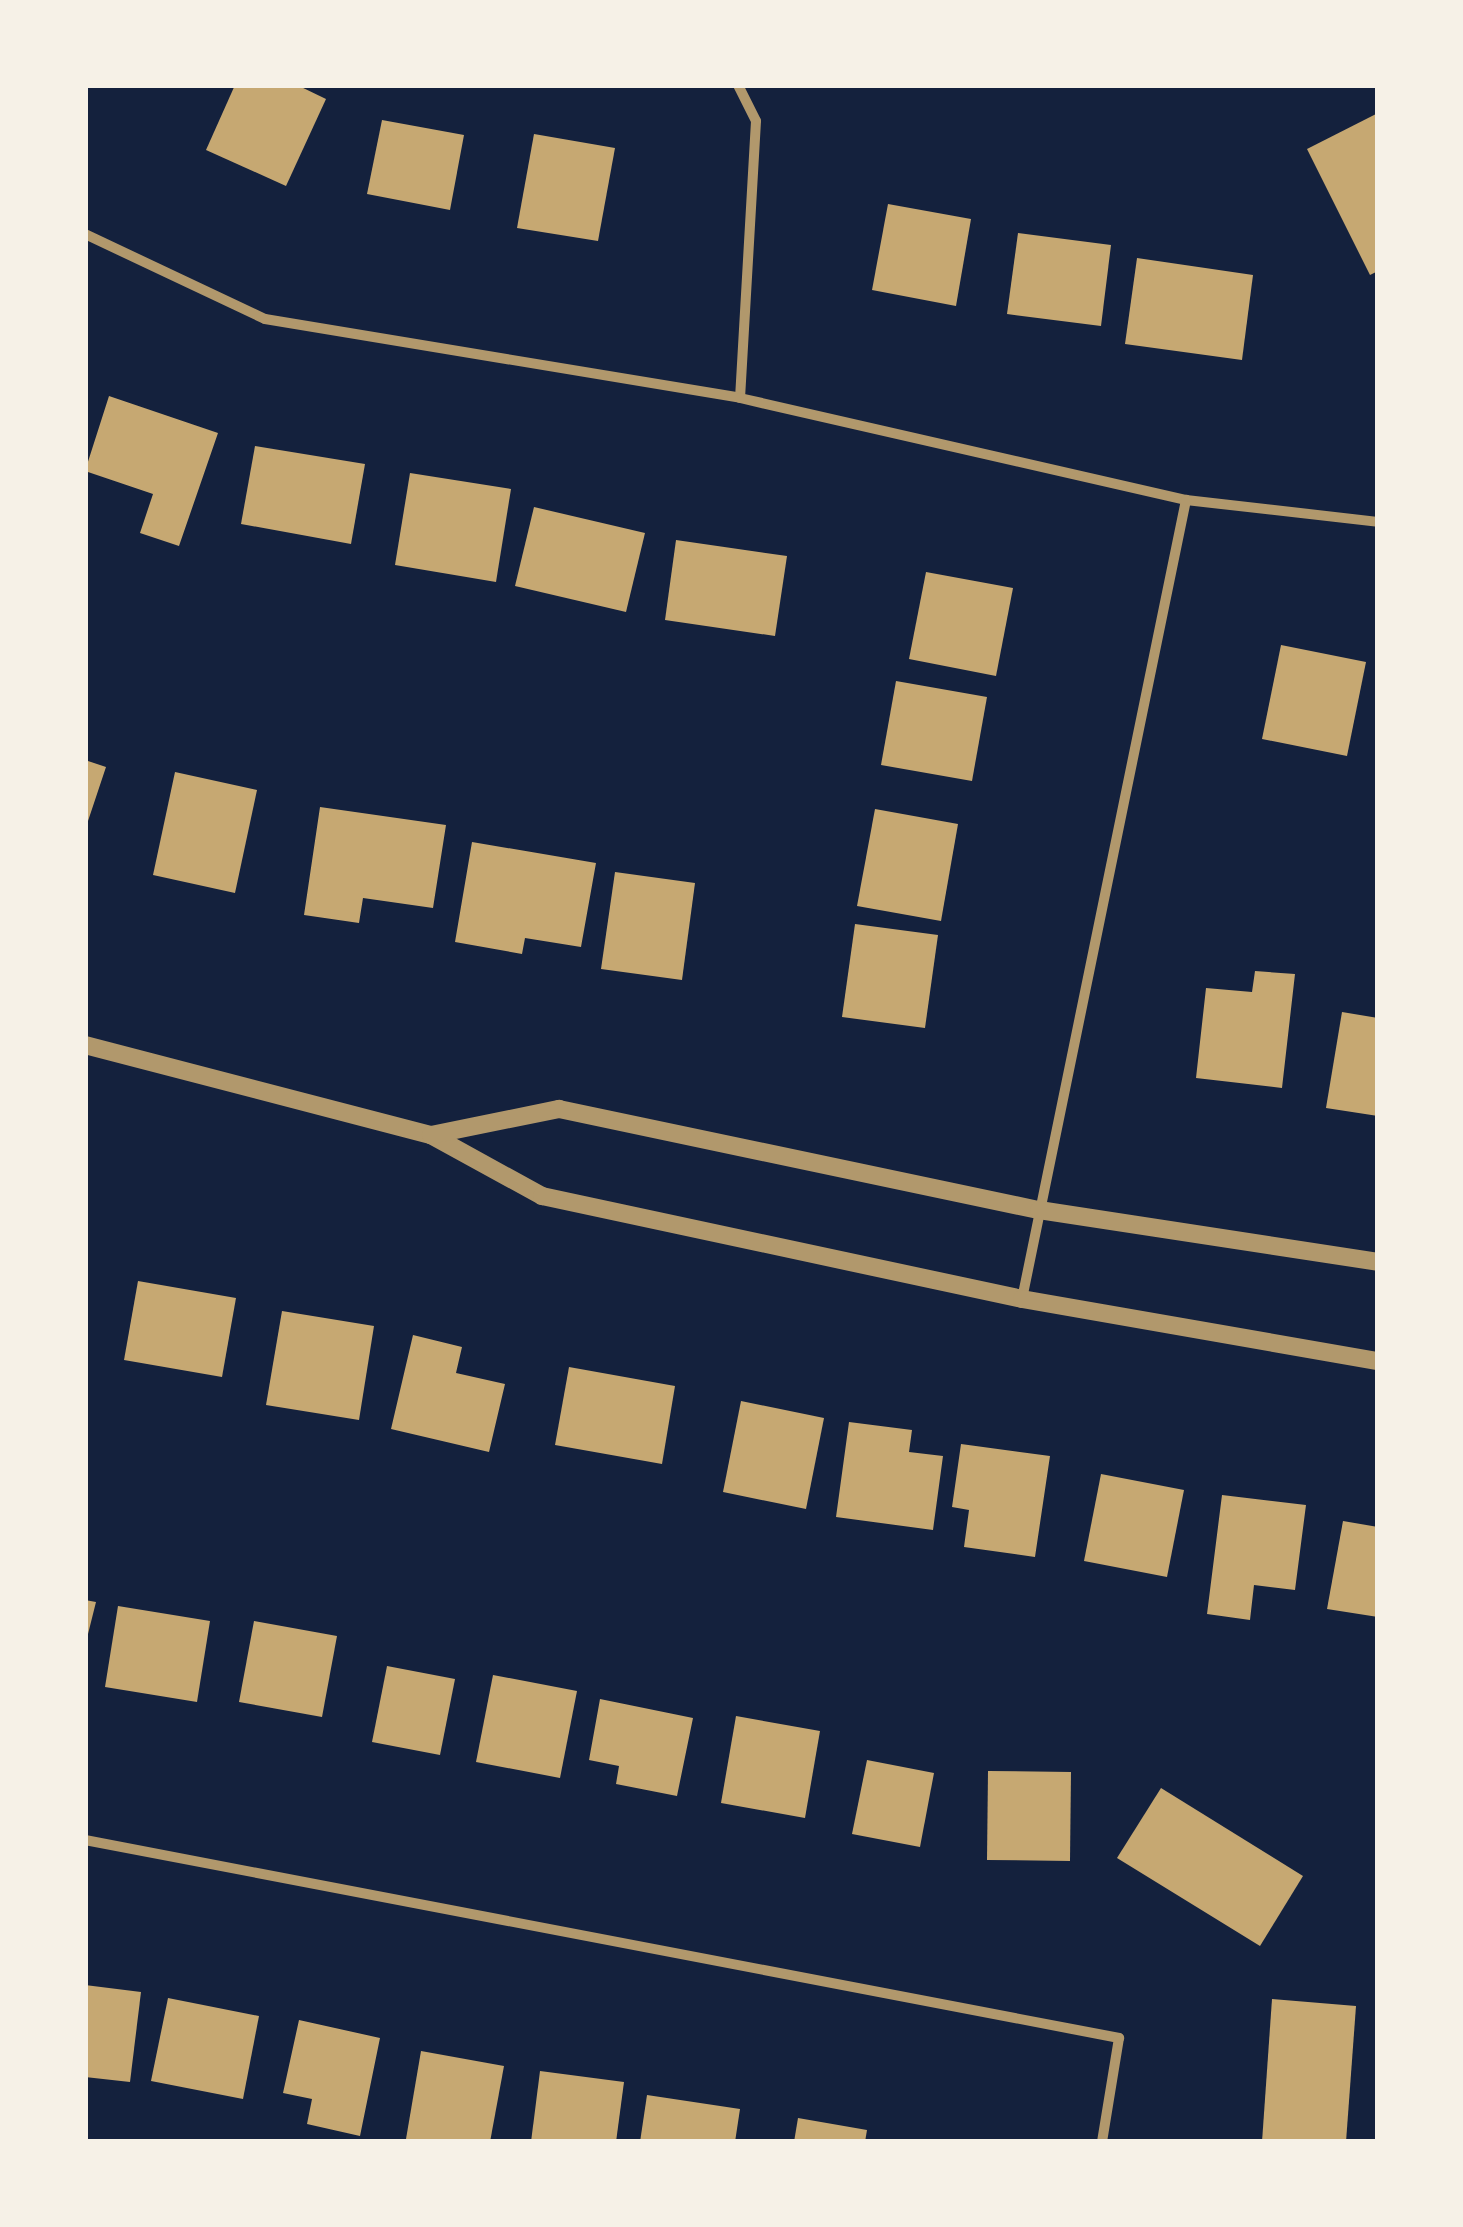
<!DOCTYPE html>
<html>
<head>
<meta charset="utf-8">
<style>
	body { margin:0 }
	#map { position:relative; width:1463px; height:2227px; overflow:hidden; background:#14213d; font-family:"Sofia Sans Condensed",sans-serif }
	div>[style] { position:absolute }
	.building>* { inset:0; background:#c6a872 }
	.minor>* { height:10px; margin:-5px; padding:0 5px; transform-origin:5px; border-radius:5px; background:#b1986c }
	.tertiary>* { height:18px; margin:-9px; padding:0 9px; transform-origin:9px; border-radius:9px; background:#b1986c }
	span { translate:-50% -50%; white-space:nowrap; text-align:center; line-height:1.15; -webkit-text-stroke:8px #f6f1e7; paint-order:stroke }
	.frame { position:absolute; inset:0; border:88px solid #f6f1e7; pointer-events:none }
</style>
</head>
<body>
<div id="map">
	<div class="building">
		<div style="clip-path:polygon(235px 85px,297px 85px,326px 99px,286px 186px,206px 150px)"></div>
		<div style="clip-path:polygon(1378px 113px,1378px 271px,1370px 275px,1307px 149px)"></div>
		<div style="clip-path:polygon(382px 120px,464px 135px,450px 210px,367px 194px)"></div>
		<div style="clip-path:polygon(534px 134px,615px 148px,598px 241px,517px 228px)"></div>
		<div style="clip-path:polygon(888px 204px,971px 219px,956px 306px,872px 290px)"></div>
		<div style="clip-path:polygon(1018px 233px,1111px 245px,1101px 326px,1007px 314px)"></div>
		<div style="clip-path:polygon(1137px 258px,1253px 275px,1242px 360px,1125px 344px)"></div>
		<div style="clip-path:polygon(109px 396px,218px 433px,179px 546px,140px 533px,153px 494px,85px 471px)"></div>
		<div style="clip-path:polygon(255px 446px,365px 464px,351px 544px,241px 524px)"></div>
		<div style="clip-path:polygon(410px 473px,511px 489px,496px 582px,395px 565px)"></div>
		<div style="clip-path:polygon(534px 507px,645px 533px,626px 612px,515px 586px)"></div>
		<div style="clip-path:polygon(676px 540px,787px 556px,775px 636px,665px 620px)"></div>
		<div style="clip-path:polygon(926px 572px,1013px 588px,996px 676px,909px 659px)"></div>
		<div style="clip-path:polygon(1281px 645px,1366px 662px,1347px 756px,1262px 739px)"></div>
		<div style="clip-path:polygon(896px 681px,987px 697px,972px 781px,881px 765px)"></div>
		<div style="clip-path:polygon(85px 760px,106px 767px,86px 827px,85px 827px)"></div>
		<div style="clip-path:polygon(175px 772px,257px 790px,235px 893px,153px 875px)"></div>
		<div style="clip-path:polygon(320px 807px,446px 825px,433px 908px,363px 898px,359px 923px,304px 915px)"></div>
		<div style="clip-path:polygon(875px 809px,958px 824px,941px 921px,857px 906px)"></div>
		<div style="clip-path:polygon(472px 842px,596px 863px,581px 947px,525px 938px,522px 954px,455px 942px)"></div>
		<div style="clip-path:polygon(615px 872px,695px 883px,682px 980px,601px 969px)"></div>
		<div style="clip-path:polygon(855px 924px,938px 935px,925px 1028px,842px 1017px)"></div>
		<div style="clip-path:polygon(1255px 971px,1295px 974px,1282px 1088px,1196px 1078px,1206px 988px,1252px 992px)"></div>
		<div style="clip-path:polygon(1342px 1012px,1378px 1018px,1378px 1116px,1326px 1108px)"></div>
		<div style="clip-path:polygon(138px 1281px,236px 1298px,222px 1377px,124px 1360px)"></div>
		<div style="clip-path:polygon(282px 1311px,374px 1326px,359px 1420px,266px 1405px)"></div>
		<div style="clip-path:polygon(413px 1335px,462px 1347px,456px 1373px,505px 1384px,489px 1452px,391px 1429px)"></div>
		<div style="clip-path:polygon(569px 1367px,675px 1386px,662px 1464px,555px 1445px)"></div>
		<div style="clip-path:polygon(741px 1401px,824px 1418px,806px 1509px,723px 1492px)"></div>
		<div style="clip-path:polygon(849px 1422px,912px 1430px,909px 1452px,943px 1456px,933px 1530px,836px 1517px)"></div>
		<div style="clip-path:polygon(961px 1444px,1050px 1456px,1035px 1557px,964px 1547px,969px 1510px,952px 1507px)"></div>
		<div style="clip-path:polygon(1101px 1474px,1184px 1490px,1167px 1577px,1084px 1561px)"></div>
		<div style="clip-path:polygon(1222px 1495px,1306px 1505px,1295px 1590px,1254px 1585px,1250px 1620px,1207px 1614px)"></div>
		<div style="clip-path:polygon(1343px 1521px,1378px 1527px,1378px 1617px,1327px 1609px)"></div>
		<div style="clip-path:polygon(85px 1600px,96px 1602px,86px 1642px,85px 1642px)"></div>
		<div style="clip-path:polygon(118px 1606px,210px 1621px,197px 1702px,105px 1687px)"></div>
		<div style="clip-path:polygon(254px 1621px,337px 1636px,322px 1717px,239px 1702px)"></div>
		<div style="clip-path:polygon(387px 1666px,455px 1679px,440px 1755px,372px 1742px)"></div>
		<div style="clip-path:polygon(493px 1675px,577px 1691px,560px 1778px,476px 1762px)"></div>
		<div style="clip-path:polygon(600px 1699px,693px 1718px,677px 1796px,616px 1784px,619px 1766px,589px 1760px)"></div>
		<div style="clip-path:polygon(736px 1716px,820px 1731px,805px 1818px,721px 1803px)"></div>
		<div style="clip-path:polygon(867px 1760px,934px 1773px,920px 1847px,852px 1834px)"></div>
		<div style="clip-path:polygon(988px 1771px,1071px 1772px,1070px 1861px,987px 1860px)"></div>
		<div style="clip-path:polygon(1161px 1788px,1303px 1876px,1260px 1946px,1117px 1858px)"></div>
		<div style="clip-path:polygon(85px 1985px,141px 1992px,130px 2082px,85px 2077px)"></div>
		<div style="clip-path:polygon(168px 1998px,259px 2016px,243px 2099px,151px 2081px)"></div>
		<div style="clip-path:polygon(1272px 1999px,1356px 2006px,1346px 2142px,1262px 2142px)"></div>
		<div style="clip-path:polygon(299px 2020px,380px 2038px,360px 2136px,307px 2124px,312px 2099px,283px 2093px)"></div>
		<div style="clip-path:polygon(421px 2051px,504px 2066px,490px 2142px,406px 2139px)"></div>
		<div style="clip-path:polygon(540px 2071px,624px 2082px,616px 2142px,531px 2142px)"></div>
		<div style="clip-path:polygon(647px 2095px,740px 2109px,735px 2142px,640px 2142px)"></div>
		<div style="clip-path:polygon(798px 2118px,867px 2130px,865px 2142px,794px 2142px)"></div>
	</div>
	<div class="minor">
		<div style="left:738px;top:85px;width:40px;rotate:63.4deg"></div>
		<div style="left:756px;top:121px;width:277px;rotate:93.3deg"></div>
		<div style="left:85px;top:234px;width:199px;rotate:25.3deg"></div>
		<div style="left:265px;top:319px;width:482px;rotate:9.4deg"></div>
		<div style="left:740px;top:398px;width:458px;rotate:12.9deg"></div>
		<div style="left:1186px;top:500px;width:193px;rotate:6.5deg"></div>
		<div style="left:1022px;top:1299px;width:816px;rotate:-78.4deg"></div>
		<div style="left:85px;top:1840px;width:1053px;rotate:10.84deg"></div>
		<div style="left:1119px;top:2038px;width:105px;rotate:99.3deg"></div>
	</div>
	<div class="tertiary">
		<div style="left:85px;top:1045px;width:358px;rotate:14.6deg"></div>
		<div style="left:431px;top:1135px;width:127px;rotate:28.8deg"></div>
		<div style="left:542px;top:1196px;width:491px;rotate:12.1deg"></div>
		<div style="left:1022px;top:1299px;width:361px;rotate:9.9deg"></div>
		<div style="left:431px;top:1135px;width:131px;rotate:-11.5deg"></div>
		<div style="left:559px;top:1109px;width:491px;rotate:11.9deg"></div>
		<div style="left:1039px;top:1210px;width:343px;rotate:8.7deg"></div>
	</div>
	<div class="frame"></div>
</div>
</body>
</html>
